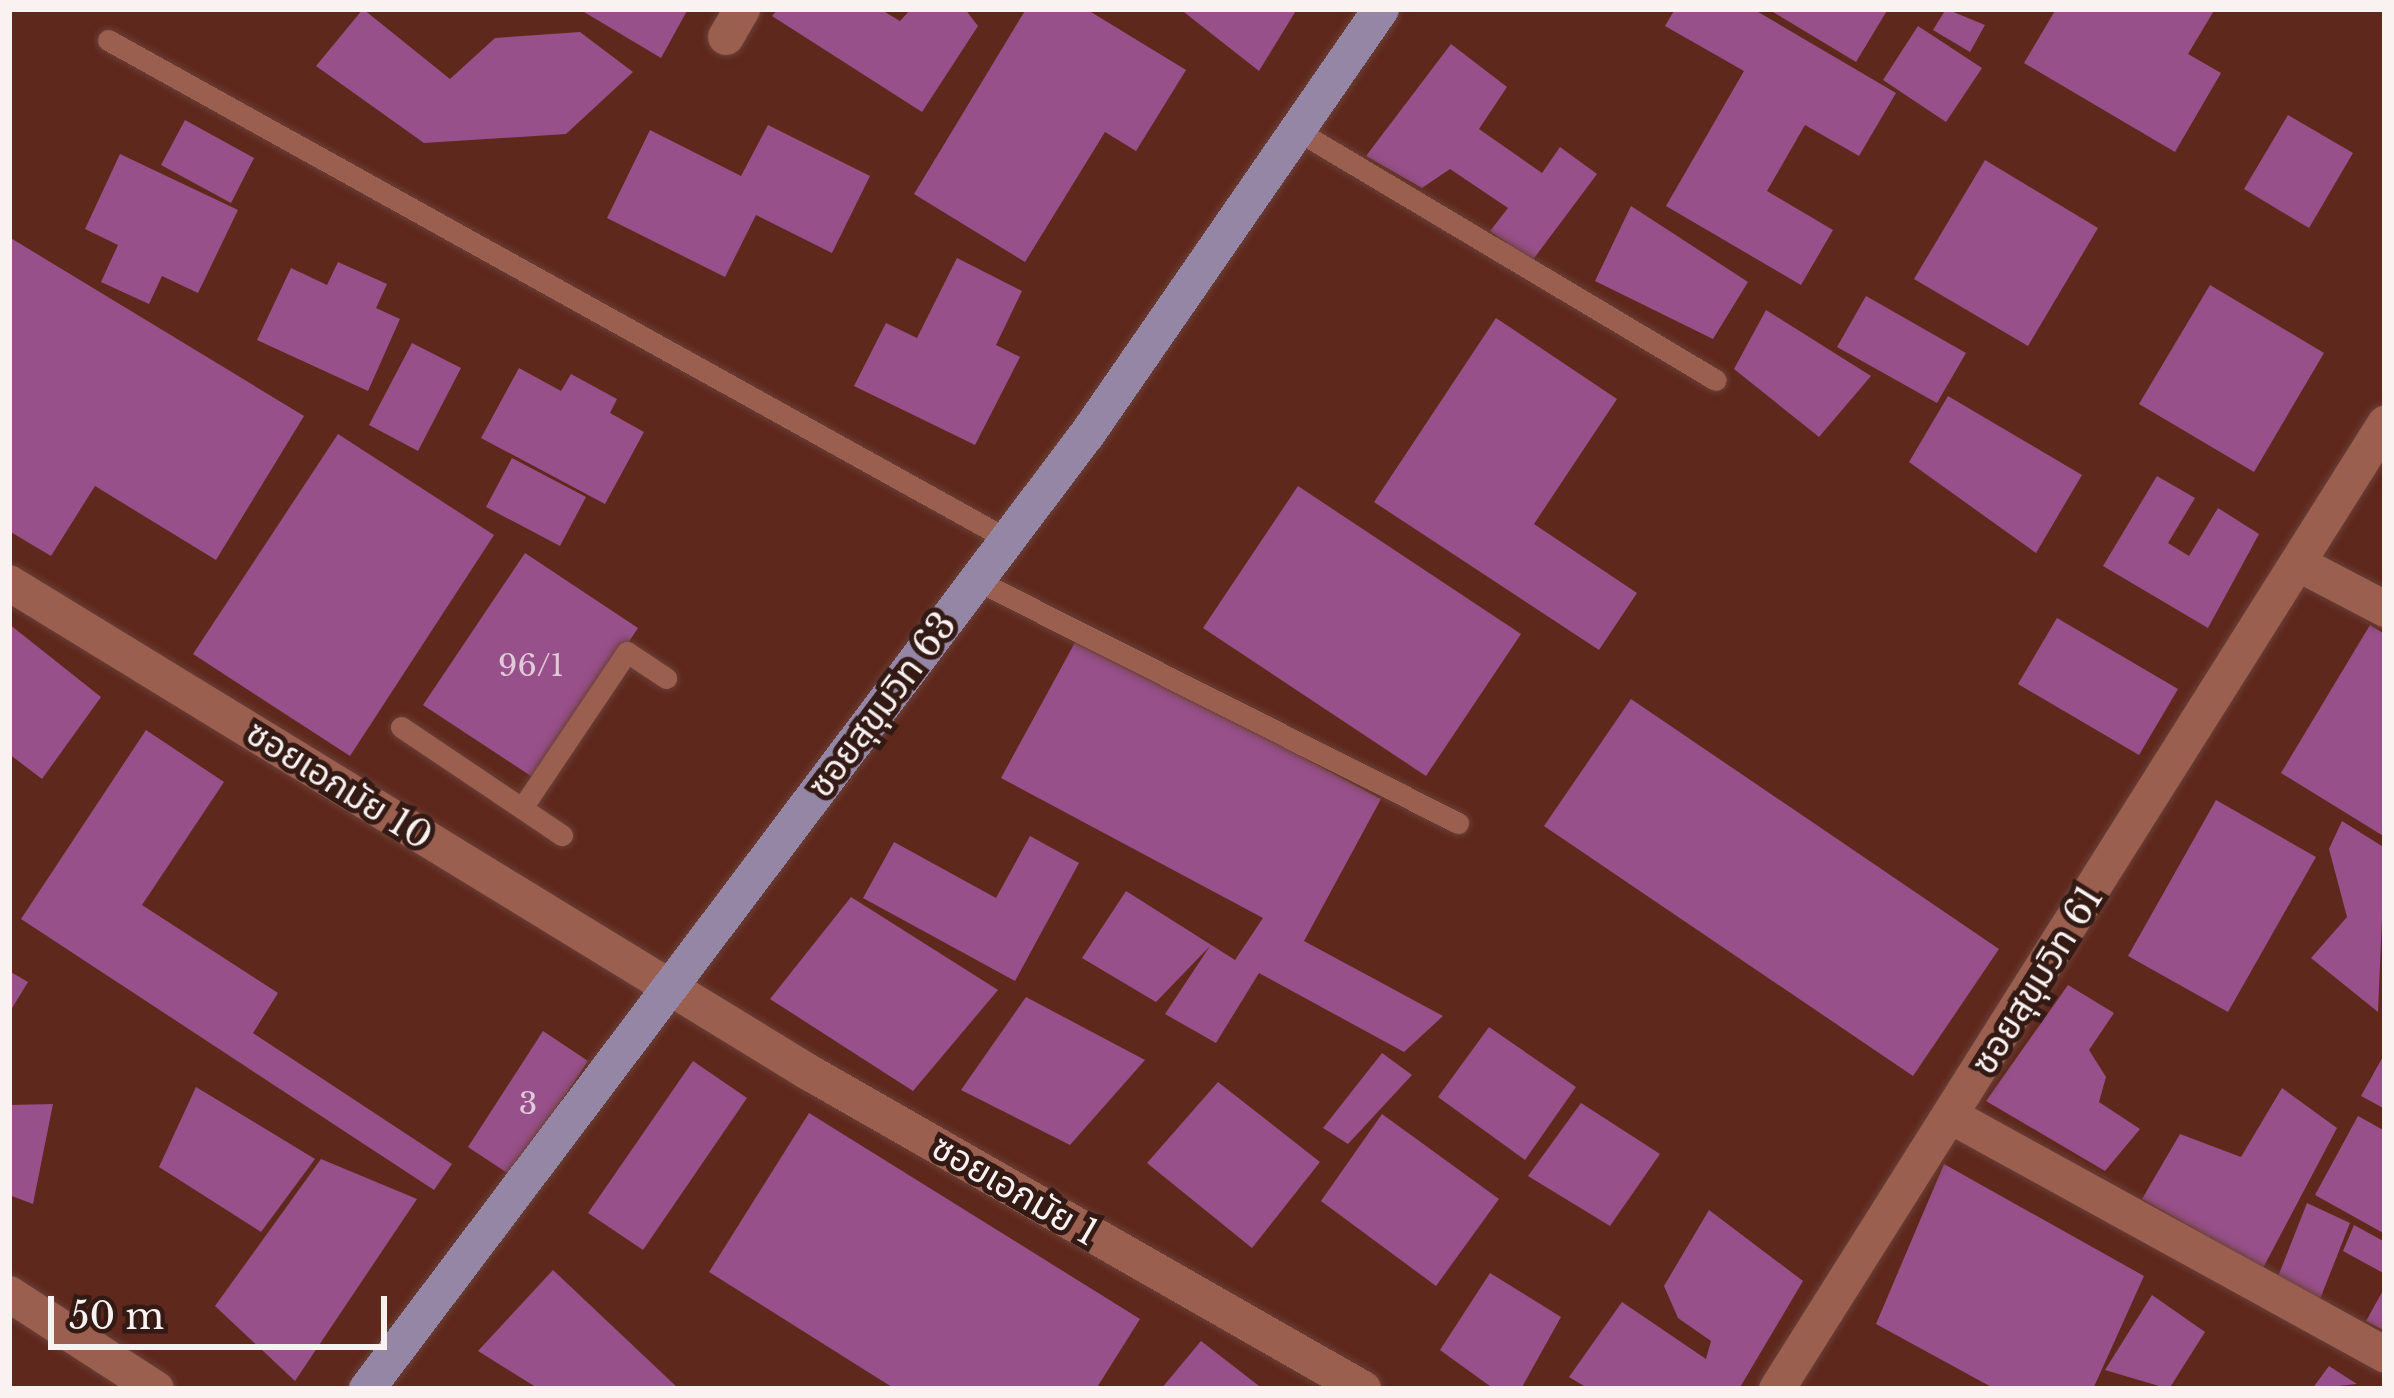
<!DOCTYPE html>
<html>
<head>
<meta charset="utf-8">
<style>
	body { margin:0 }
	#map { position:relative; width:2394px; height:1398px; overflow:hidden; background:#5f281c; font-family:"Libre Baskerville","Noto Sans Thai",serif }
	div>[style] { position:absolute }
	.building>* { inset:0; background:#97508a }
	.roads { filter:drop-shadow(0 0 3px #6a3f37) drop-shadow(0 0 3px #6a3f37) }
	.service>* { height:21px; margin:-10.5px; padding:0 10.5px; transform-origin:10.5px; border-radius:10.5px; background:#9b5f50 }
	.minor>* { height:36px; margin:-18px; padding:0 18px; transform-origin:18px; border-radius:18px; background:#9b5f50 }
	.primary>* { height:36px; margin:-18px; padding:0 18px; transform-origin:18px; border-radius:18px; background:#9686a5 }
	span { translate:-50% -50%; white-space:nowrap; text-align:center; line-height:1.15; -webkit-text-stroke:10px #331a14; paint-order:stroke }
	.number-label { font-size:30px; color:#e1cad7 }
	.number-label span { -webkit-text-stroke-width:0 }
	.street-label { font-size:36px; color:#faf2f1 }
	.frame { position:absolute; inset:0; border:12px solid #faf2f1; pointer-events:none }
	.scale { position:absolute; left:48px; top:1296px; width:339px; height:54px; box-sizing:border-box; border:6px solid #faf2f1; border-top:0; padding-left:15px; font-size:36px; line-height:42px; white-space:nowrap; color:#faf2f1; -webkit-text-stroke:9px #331a14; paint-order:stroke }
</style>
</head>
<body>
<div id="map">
	<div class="building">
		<div style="clip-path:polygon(363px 9px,450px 79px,495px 38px,580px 32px,633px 72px,566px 134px,424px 143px,316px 66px)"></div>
		<div style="clip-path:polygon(579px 9px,688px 9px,661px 58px)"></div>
		<div style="clip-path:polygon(778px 9px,880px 9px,900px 21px,911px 9px,965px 9px,978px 26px,922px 112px,772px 16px)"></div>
		<div style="clip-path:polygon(1026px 9px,1086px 9px,1186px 70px,1136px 151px,1105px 132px,1025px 262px,914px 194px)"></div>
		<div style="clip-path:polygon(1180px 9px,1297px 9px,1259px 71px)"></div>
		<div style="clip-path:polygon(1675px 9px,1753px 9px,1896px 93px,1859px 156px,1805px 125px,1767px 191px,1833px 230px,1801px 285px,1666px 206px,1744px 71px,1665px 26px)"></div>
		<div style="clip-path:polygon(1768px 9px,1888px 9px,1856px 62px)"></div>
		<div style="clip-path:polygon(1946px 9px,1985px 25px,1970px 52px,1933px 30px)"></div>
		<div style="clip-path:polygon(2056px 9px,2215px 9px,2188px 54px,2221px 73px,2175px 152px,2024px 63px)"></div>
		<div style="clip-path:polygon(1918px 26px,1982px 68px,1946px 122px,1883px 80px)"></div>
		<div style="clip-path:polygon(1451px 44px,1507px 87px,1479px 129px,1542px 173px,1560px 147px,1597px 174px,1532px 261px,1490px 231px,1508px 208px,1450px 169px,1422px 188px,1366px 156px)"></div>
		<div style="clip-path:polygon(2288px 115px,2353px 153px,2309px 228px,2244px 189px)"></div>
		<div style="clip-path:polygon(185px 120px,254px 158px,231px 203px,161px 165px)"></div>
		<div style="clip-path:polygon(768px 125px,870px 176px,832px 253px,756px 215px,725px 277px,607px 218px,650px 130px,741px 176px)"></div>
		<div style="clip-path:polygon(120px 154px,238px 210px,198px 293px,162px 276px,149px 304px,101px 282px,118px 245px,85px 229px)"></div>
		<div style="clip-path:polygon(1985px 160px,2098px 228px,2028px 346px,1914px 279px)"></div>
		<div style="clip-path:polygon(1631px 206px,1748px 282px,1713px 339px,1595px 281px)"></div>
		<div style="clip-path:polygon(9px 237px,304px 416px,216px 560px,95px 486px,51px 556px,9px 531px)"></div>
		<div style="clip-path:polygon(957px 258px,1022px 291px,996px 345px,1020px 357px,975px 445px,854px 386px,886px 323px,917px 338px)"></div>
		<div style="clip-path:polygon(338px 262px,387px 284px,376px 308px,400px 319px,368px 391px,257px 340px,291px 268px,327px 285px)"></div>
		<div style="clip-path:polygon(2210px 285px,2324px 353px,2254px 472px,2139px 404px)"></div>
		<div style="clip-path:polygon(1866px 296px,1966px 353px,1937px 403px,1837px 347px)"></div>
		<div style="clip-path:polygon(1766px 310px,1871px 376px,1819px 437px,1734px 369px)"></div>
		<div style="clip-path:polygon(1496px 318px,1617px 399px,1534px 524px,1637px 593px,1599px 650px,1374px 502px)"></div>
		<div style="clip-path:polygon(412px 343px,461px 368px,418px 451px,369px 425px)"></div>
		<div style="clip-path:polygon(519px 368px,561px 391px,571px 374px,617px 399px,610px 413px,644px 432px,605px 504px,481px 438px)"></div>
		<div style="clip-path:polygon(1948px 396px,2082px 475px,2036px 553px,1909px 462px)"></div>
		<div style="clip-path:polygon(338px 434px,494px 535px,350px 756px,193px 654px)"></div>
		<div style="clip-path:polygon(512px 458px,586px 497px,560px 546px,486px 507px)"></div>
		<div style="clip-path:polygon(2157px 476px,2195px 498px,2168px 543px,2189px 556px,2218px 508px,2259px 534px,2208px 628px,2103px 566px)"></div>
		<div style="clip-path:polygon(1298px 486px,1521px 634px,1426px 776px,1203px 628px)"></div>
		<div style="clip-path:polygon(525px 553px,638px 628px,537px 780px,423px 705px)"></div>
		<div style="clip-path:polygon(2057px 618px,2178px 689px,2139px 755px,2018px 684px)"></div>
		<div style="clip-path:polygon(9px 624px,101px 697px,42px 779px,9px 754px)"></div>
		<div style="clip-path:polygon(2370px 625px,2385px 634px,2385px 837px,2281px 773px)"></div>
		<div style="clip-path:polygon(1078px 637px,1381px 799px,1304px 941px,1443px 1016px,1404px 1052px,1259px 973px,1216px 1043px,1165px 1014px,1210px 946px,1156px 1002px,1082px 958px,1126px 891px,1235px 960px,1263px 918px,1001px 778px)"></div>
		<div style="clip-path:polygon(1631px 699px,1999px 949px,1913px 1076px,1544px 826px)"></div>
		<div style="clip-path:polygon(146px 730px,224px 782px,142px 905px,278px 993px,253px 1033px,452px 1164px,434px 1190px,21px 919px)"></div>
		<div style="clip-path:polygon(2216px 800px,2316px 857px,2228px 1012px,2128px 956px)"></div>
		<div style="clip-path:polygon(2342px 821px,2385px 848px,2378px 1012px,2311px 958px,2347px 917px,2329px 849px)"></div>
		<div style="clip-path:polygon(1030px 836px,1079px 863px,1015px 981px,863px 898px,894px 842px,996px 898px)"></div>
		<div style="clip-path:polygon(851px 897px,998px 990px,913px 1091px,770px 999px)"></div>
		<div style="clip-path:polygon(9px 971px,28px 982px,9px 1013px)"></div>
		<div style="clip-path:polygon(2068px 985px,2114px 1013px,2089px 1050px,2106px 1077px,2099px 1102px,2140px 1129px,2105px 1171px,1986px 1101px)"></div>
		<div style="clip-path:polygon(1026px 997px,1145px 1060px,1070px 1145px,961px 1090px)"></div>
		<div style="clip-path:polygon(1489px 1027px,1576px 1087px,1525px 1160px,1438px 1097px)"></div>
		<div style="clip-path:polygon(543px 1031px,588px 1061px,512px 1176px,468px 1147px)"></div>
		<div style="clip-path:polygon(1382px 1053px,1412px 1075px,1348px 1144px,1323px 1128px)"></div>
		<div style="clip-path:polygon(2385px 1053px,2385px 1109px,2361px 1096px)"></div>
		<div style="clip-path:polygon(693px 1061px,747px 1098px,643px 1250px,588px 1213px)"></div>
		<div style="clip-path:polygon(1218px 1082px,1320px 1162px,1252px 1248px,1147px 1163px)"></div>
		<div style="clip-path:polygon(196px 1087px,315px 1159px,261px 1232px,159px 1167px)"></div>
		<div style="clip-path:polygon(2282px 1088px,2337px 1128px,2263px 1268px,2142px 1199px,2180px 1134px,2241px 1157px)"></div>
		<div style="clip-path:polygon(1581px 1103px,1660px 1154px,1610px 1226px,1528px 1176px)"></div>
		<div style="clip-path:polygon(53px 1104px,33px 1204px,9px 1195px,9px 1105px)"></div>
		<div style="clip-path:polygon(809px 1113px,1140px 1319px,1096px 1389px,895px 1389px,709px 1272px)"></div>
		<div style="clip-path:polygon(1382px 1114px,1499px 1199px,1436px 1286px,1321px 1201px)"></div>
		<div style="clip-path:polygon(2358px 1116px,2385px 1131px,2385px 1234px,2315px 1195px)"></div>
		<div style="clip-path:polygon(321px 1159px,417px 1199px,295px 1381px,215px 1306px)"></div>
		<div style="clip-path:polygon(1944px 1164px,2144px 1276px,2093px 1389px,1995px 1389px,1876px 1324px)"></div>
		<div style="clip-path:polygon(2307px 1203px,2350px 1223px,2320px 1299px,2277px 1279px)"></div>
		<div style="clip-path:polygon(1709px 1210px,1803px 1281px,1739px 1389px,1589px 1389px,1569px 1377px,1622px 1302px,1706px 1359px,1711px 1341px,1678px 1318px,1664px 1286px)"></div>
		<div style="clip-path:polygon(2354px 1225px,2385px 1242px,2385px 1274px,2343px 1251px)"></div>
		<div style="clip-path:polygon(553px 1270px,679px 1389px,539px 1389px,478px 1351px)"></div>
		<div style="clip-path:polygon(1490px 1273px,1561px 1317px,1521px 1389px,1494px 1389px,1440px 1350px)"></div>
		<div style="clip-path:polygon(2385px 1287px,2385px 1331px,2366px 1321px)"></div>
		<div style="clip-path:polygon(2152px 1295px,2205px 1332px,2169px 1389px,2105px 1370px)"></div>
		<div style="clip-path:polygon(1201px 1341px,1263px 1389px,1161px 1389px)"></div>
		<div style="clip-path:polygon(2329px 1366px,2357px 1384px,2312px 1389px)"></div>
	</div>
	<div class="roads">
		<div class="service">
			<div style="left:108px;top:40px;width:1028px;rotate:29.03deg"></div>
			<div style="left:1293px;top:128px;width:492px;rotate:30.8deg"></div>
			<div style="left:976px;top:580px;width:540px;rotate:26.75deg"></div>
			<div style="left:401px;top:727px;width:194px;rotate:33.9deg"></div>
			<div style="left:522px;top:808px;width:188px;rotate:-56.1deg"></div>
			<div style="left:627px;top:652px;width:47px;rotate:33.7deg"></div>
		</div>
		<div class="minor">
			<div style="left:726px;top:37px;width:32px;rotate:-60deg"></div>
			<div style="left:2301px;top:565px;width:95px;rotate:27.6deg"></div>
			<div style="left:9px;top:583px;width:939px;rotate:31.46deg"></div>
			<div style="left:810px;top:1073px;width:637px;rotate:29.74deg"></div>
			<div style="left:1951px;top:1116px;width:495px;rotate:28.8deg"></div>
			<div style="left:9px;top:1294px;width:175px;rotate:32.9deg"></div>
			<div style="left:1777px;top:1389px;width:1141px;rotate:-57.79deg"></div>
		</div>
		<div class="primary">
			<div style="left:367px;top:1389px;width:1197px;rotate:-52.98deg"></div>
			<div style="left:1088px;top:433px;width:515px;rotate:-55.35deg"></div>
		</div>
	</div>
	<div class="number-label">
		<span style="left:531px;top:666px">96/1</span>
		<span style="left:528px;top:1104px">3</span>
	</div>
	<div class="street-label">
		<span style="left:882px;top:705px;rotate:-53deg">ซอยสุขุมวิท 63</span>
		<span style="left:339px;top:785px;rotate:32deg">ซอยเอกมัย 10</span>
		<span style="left:2037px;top:980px;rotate:-58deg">ซอยสุขุมวิท 61</span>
		<span style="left:1015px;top:1190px;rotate:30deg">ซอยเอกมัย 1</span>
	</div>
	<div class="frame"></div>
	<div class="scale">50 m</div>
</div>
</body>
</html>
